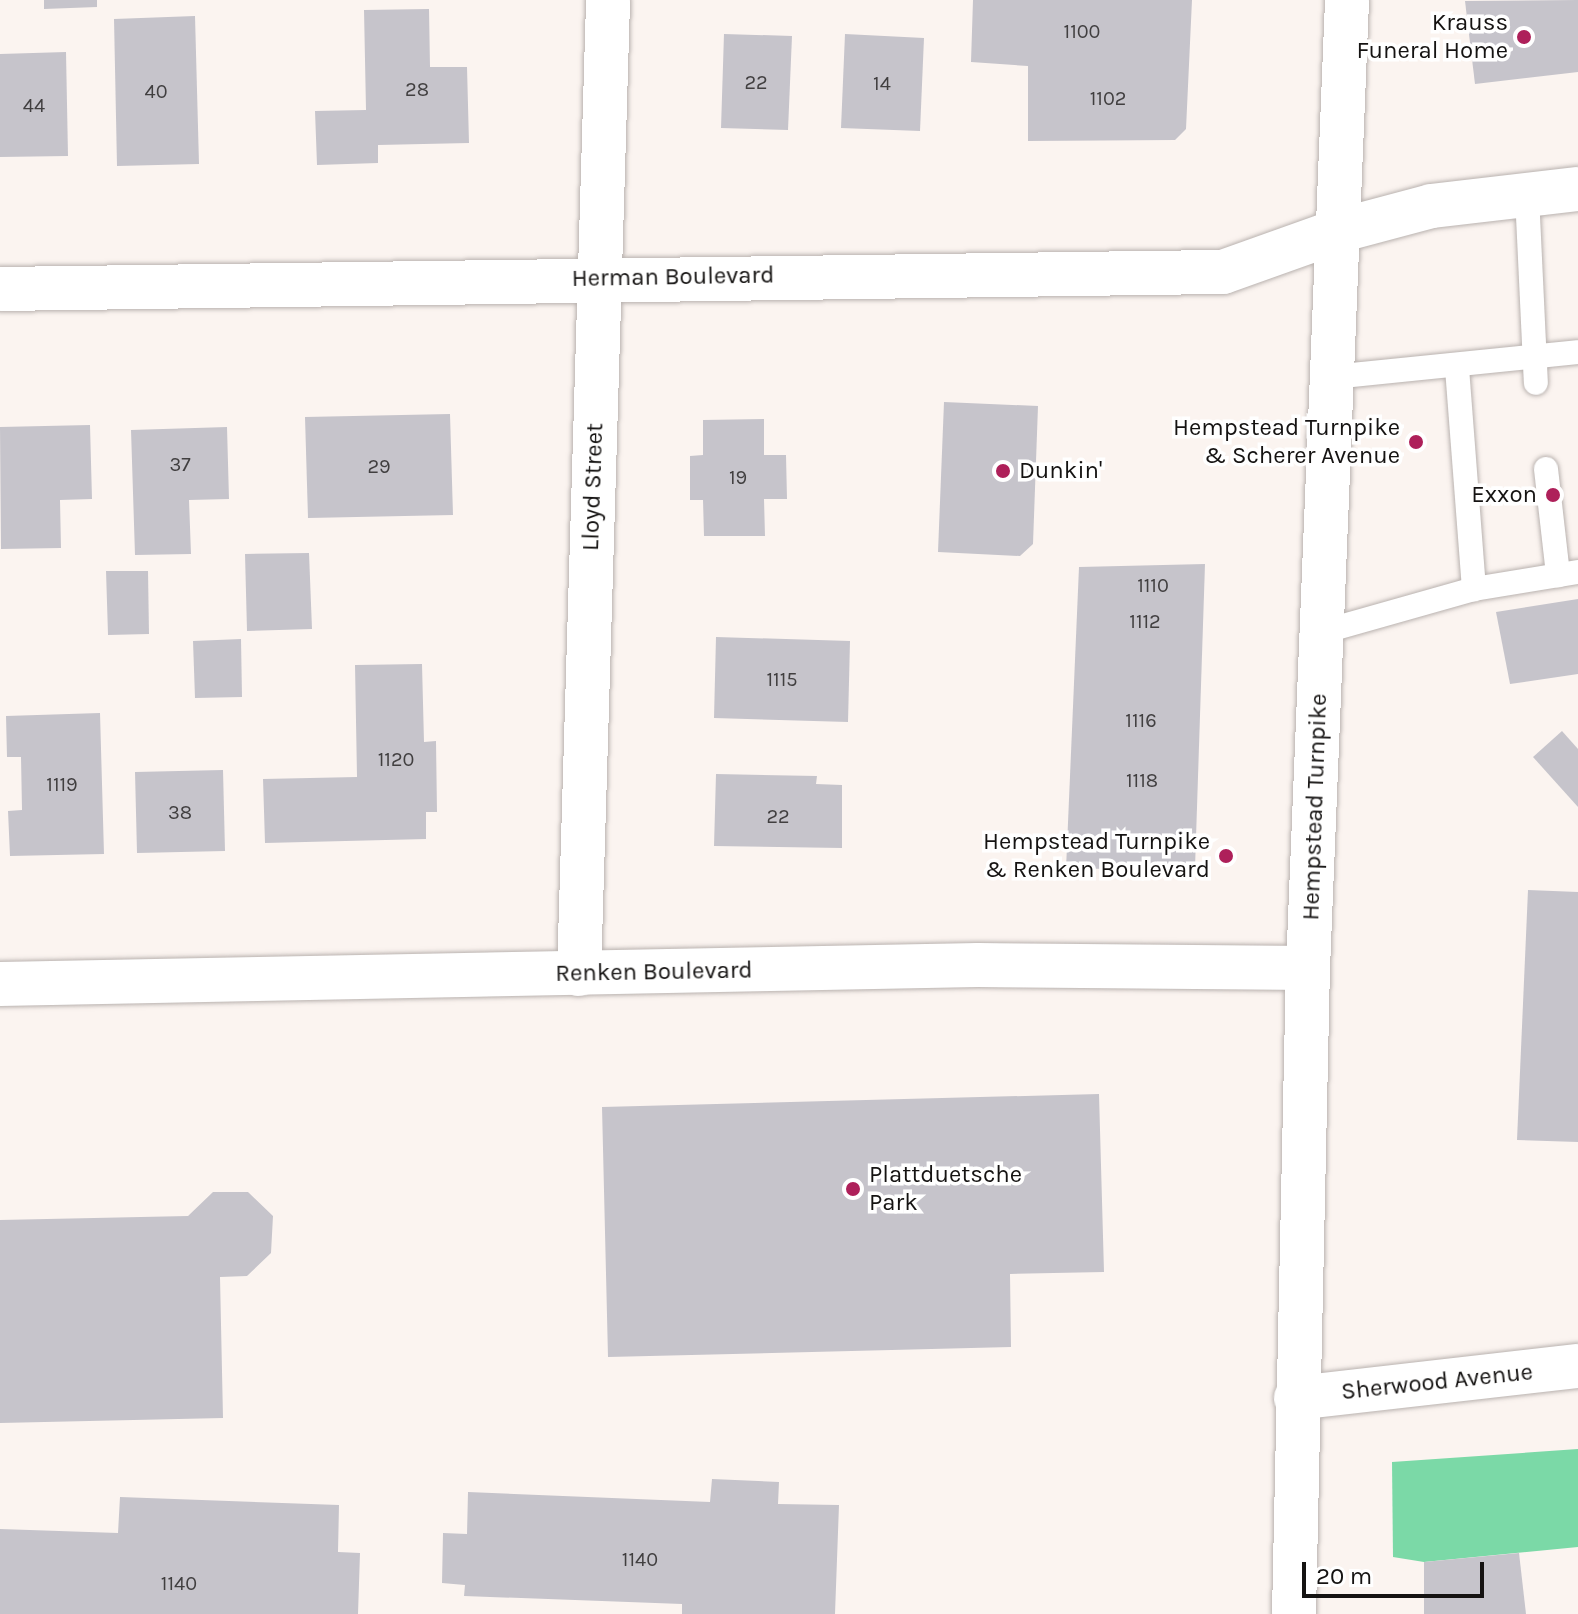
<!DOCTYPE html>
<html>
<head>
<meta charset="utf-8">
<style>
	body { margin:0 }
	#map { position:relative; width:1578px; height:1614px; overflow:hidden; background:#fbf4f0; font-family:Karla,sans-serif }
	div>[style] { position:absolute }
	.green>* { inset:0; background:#7bd9a7 }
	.building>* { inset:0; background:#c6c4cb }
	.roads { filter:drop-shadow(0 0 2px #b9b2af) drop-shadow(0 0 2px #b9b2af) }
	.lane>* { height:24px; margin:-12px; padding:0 12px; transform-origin:12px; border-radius:12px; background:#fff }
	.street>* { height:44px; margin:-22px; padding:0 22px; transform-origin:22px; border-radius:22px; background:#fff }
	.secondary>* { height:44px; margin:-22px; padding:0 22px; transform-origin:22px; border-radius:22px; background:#fff }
	.primary>* { height:44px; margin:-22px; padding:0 22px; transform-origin:22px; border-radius:22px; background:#fff }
	.dots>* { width:22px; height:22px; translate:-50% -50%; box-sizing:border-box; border:4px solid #fff; border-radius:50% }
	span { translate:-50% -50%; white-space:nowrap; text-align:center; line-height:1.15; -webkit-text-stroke:7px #fff; paint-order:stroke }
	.number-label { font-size:20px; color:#413f40 }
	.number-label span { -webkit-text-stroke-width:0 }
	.poi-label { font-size:24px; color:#151312 }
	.right { translate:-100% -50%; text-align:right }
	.left { translate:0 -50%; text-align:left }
	.street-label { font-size:24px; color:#151312 }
	.scale { position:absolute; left:1302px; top:1562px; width:182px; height:36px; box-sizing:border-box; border:4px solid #151312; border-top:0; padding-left:10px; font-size:24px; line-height:28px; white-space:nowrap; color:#151312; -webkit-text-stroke:6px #fff; paint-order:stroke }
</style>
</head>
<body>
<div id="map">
	<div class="green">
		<div style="clip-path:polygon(1578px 1449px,1578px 1547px,1424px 1562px,1393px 1557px,1392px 1462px)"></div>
	</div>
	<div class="building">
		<div style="clip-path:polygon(44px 0,97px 0,97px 7px,44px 9px)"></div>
		<div style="clip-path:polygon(973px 0,1192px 0,1186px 129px,1175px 140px,1028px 141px,1028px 66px,971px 62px)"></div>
		<div style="clip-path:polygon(1578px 0,1578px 72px,1475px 84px,1465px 1px)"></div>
		<div style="clip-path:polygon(429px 9px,430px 67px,467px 67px,469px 143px,378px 145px,378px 163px,317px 165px,315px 111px,366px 110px,364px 10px)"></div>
		<div style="clip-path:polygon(195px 16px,199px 164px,117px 166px,114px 19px)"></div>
		<div style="clip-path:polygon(724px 34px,792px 36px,788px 130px,721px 128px)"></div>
		<div style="clip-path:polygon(845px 34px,924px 38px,920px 131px,841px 128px)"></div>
		<div style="clip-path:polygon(66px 52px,68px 156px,0 157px,0 54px)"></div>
		<div style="clip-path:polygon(944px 402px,1038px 406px,1033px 544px,1020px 556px,938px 552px)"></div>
		<div style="clip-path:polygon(450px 414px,453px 515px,308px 518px,305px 417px)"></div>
		<div style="clip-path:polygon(764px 419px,764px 455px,786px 455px,787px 499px,764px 499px,765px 536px,704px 536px,703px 500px,690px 500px,690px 456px,703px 455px,703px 420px)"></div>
		<div style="clip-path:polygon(90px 425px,92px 499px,60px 500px,61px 548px,1px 549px,0 427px)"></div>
		<div style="clip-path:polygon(227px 427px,229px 499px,189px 500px,191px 554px,135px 555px,131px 430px)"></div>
		<div style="clip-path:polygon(309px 553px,312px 629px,247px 631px,245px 554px)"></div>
		<div style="clip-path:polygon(1205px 564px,1195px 868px,1066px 869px,1079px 567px)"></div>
		<div style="clip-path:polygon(106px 571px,148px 571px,149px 634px,108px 635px)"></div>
		<div style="clip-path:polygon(1578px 599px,1578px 674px,1510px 684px,1496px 612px)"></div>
		<div style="clip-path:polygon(716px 637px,850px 641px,848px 722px,714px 718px)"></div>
		<div style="clip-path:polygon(241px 639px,242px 697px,195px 698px,193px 641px)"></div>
		<div style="clip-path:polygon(422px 664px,424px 742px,436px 741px,437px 812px,426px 812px,426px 839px,265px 843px,263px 779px,357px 777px,355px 665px)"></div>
		<div style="clip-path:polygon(100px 713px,104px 854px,10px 856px,8px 811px,22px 810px,21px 757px,7px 757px,6px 716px)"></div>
		<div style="clip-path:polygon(1562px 731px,1578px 749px,1578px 807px,1533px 757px)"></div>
		<div style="clip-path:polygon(223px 770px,225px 851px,137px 853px,135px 772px)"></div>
		<div style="clip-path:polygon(716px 774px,817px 776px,816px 784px,842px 785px,842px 848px,714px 846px)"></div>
		<div style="clip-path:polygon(1528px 890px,1578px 892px,1578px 1142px,1517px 1140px)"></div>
		<div style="clip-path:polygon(1099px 1094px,1104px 1272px,1010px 1274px,1011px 1347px,608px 1357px,602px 1107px)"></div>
		<div style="clip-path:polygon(213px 1192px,248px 1192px,273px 1216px,271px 1253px,247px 1276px,220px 1277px,223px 1418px,0 1423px,0 1220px,188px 1216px)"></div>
		<div style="clip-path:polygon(712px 1479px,779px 1482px,778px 1504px,839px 1505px,835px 1614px,682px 1614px,682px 1604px,464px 1596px,465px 1585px,442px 1583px,443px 1533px,467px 1534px,468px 1492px,710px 1502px)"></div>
		<div style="clip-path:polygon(120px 1497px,339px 1505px,338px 1552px,360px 1553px,358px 1614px,0 1614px,0 1529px,118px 1533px)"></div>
		<div style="clip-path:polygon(1519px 1553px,1526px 1614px,1424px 1614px,1424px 1562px)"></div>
	</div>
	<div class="roads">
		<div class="lane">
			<div style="left:1527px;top:195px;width:188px;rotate:87.3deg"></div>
			<div style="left:1457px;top:368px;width:222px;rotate:85.6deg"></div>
			<div style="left:1332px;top:377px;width:247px;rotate:-5.8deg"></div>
			<div style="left:1546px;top:469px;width:107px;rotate:83.5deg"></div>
			<div style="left:1322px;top:632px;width:158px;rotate:-15.8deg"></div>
			<div style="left:1474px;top:589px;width:105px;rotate:-9.3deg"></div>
		</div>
		<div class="street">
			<div style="left:0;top:289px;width:1223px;rotate:-0.8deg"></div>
			<div style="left:1223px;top:272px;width:122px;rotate:-19.6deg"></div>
			<div style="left:579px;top:974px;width:974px;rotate:-88.29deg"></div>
			<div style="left:0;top:984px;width:978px;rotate:-1.11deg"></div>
			<div style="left:978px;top:965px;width:330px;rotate:0.5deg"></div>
			<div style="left:1296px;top:1398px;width:284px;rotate:-6.5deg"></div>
		</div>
		<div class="secondary">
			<div style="left:1338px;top:231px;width:96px;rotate:-15deg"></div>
			<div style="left:1431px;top:206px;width:148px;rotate:-6.6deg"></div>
		</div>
		<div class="primary">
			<div style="left:1294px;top:1614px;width:646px;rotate:-88.76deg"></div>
			<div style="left:1308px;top:968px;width:969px;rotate:-87.69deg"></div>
		</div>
	</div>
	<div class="dots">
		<div style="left:1524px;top:37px;background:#ae205a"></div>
		<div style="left:1416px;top:442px;background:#ae205a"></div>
		<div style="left:1003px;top:471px;background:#ae205a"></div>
		<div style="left:1553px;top:495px;background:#ae205a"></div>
		<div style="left:1226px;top:856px;background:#ae205a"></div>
		<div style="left:853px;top:1189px;background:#ae205a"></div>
	</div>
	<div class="number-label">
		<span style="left:1082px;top:31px">1100</span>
		<span style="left:756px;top:82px">22</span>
		<span style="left:882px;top:83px">14</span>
		<span style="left:417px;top:89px">28</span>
		<span style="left:156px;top:91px">40</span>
		<span style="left:1108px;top:98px">1102</span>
		<span style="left:34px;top:105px">44</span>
		<span style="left:180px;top:464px">37</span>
		<span style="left:379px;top:466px">29</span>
		<span style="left:738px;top:477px">19</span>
		<span style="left:1153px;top:585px">1110</span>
		<span style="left:1145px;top:621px">1112</span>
		<span style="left:782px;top:679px">1115</span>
		<span style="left:1141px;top:720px">1116</span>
		<span style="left:396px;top:759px">1120</span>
		<span style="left:1142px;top:780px">1118</span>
		<span style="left:62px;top:784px">1119</span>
		<span style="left:180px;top:812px">38</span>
		<span style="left:778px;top:816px">22</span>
		<span style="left:640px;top:1559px">1140</span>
		<span style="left:179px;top:1583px">1140</span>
	</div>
	<div class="poi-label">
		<span class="right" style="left:1508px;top:37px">Krauss<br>Funeral Home</span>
		<span class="right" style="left:1400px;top:442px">Hempstead Turnpike<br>&amp; Scherer Avenue</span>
		<span class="left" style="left:1019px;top:471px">Dunkin'</span>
		<span class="right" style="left:1537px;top:495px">Exxon</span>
		<span class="right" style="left:1210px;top:856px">Hempstead Turnpike<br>&amp; Renken Boulevard</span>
		<span class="left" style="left:869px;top:1189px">Plattduetsche<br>Park</span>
	</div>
	<div class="street-label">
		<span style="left:673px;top:277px;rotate:-1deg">Herman Boulevard</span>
		<span style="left:593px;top:487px;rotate:-88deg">Lloyd Street</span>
		<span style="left:1315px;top:807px;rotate:-88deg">Hempstead Turnpike</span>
		<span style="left:654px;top:972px;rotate:-1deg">Renken Boulevard</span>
		<span style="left:1437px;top:1382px;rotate:-6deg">Sherwood Avenue</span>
	</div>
	<div class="scale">20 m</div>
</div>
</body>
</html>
